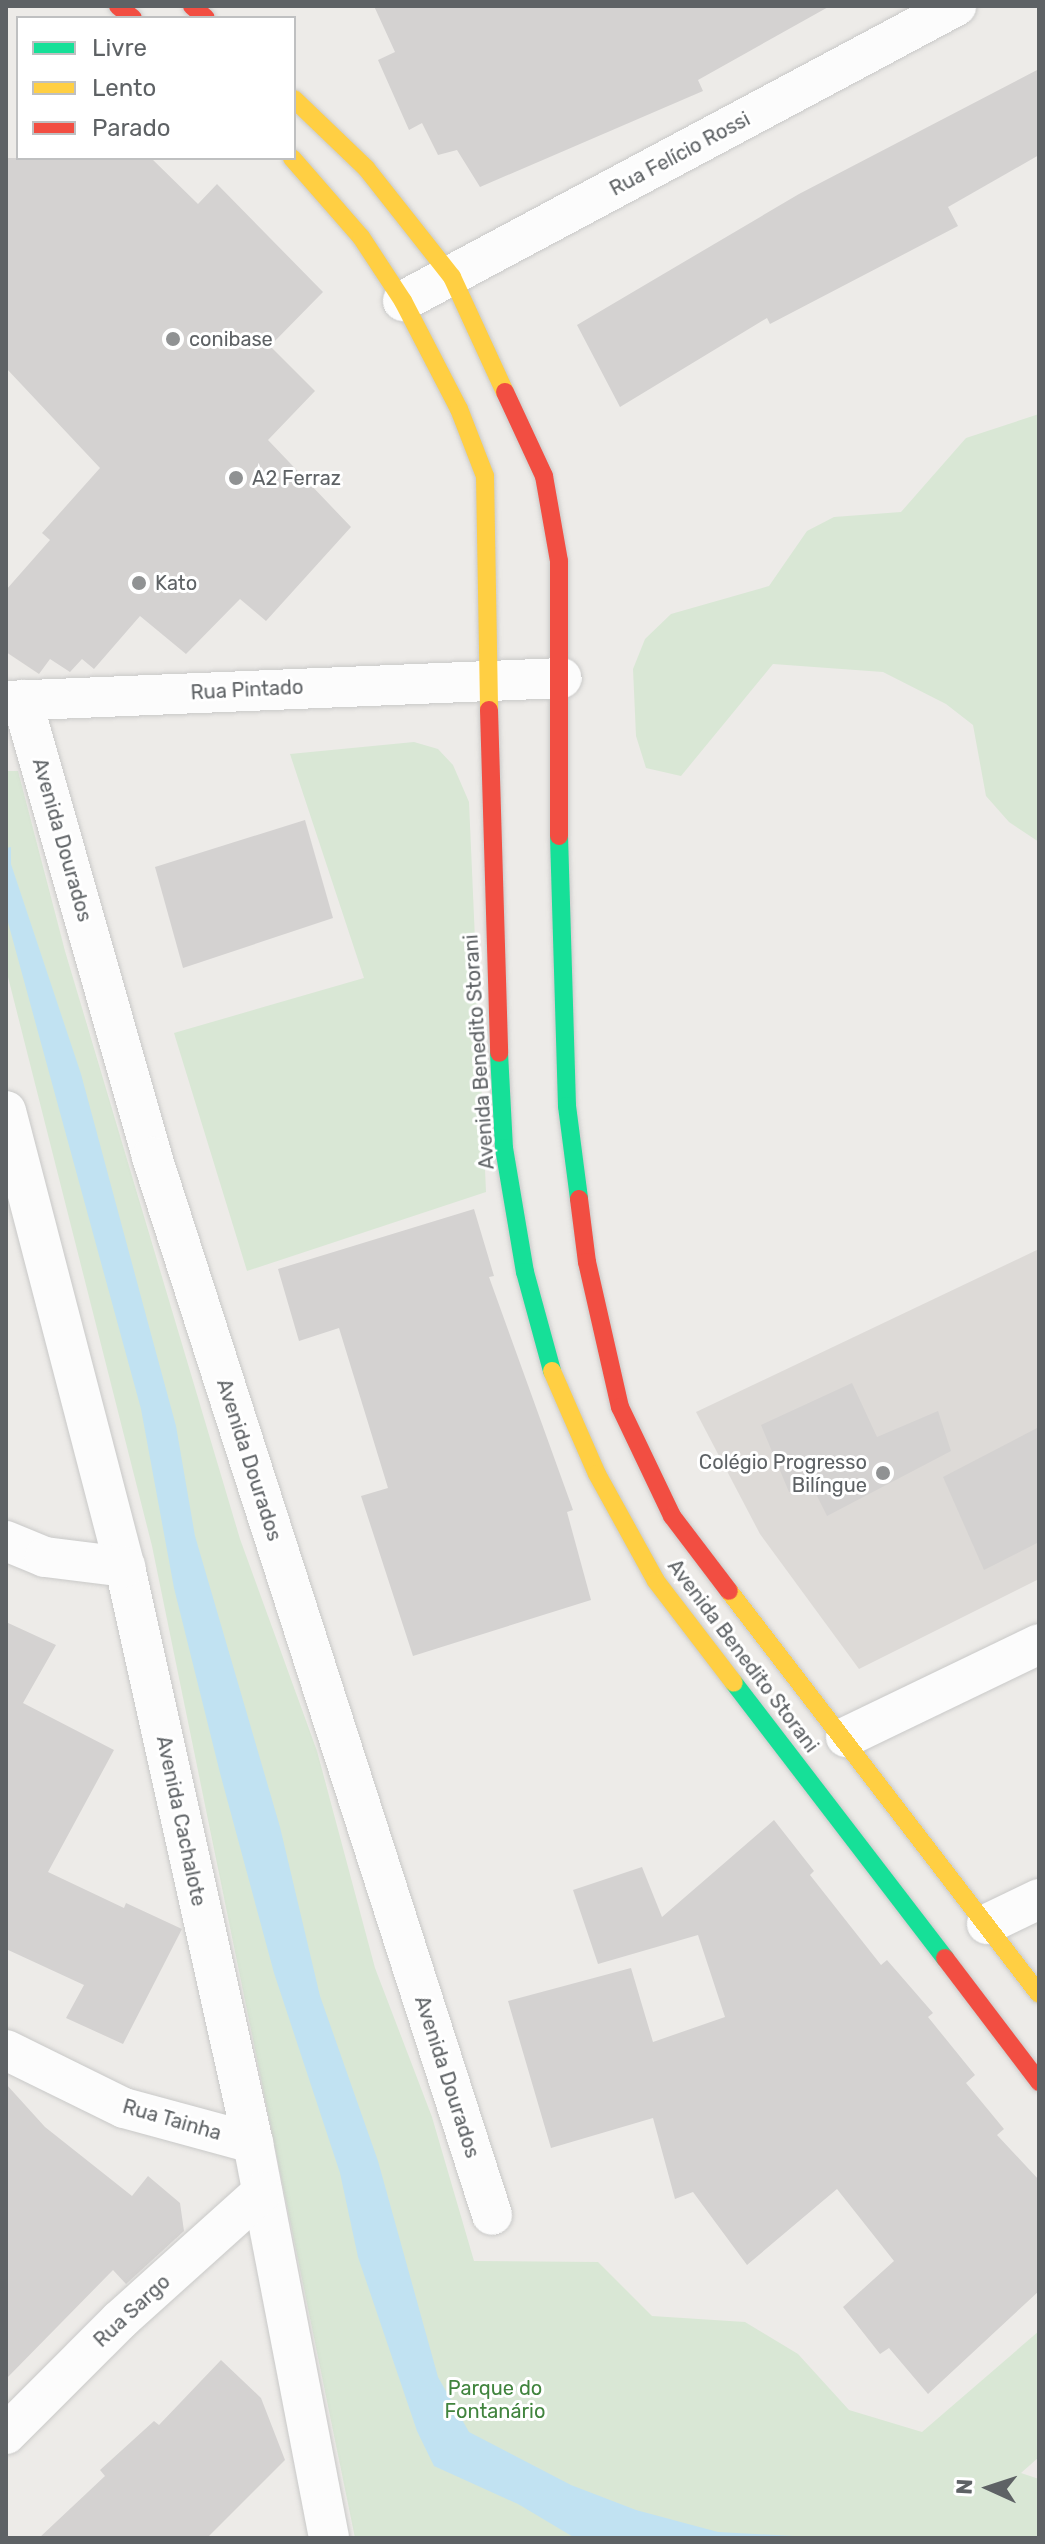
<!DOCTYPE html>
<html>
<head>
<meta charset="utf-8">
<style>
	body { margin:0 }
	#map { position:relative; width:1045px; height:2544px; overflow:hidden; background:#edebe8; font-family:Rubik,sans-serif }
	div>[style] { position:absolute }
	.education>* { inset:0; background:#dddad7 }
	.green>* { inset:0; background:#d9e7d5 }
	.water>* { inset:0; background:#c1e2f2 }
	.building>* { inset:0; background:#d4d2d1 }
	.roads { filter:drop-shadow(0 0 2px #c9c9c8) drop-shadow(0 0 2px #c9c9c8) }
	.street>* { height:40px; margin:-20px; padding:0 20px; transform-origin:20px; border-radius:20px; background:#fcfcfc }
	.fast>* { height:18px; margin:-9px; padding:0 9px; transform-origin:9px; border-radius:9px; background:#16e098 }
	.slow>* { height:18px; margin:-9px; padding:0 9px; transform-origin:9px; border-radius:9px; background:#ffcf43 }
	.jam>* { height:18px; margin:-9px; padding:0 9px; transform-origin:9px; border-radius:9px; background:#f24e42 }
	.dots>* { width:22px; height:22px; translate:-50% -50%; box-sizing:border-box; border:4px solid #fff; border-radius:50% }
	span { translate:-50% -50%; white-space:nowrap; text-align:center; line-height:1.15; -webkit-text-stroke:6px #fff; paint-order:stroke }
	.street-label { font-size:20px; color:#5e6265 }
	.poi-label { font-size:20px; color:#5e6265 }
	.left { translate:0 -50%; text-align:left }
	.right { translate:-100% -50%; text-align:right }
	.park-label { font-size:20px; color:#41843e }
	.frame { position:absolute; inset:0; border:8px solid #5e6265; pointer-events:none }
	.legend { position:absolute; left:16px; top:16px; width:280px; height:144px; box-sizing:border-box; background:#fff; border:2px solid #bfc0c1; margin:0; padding:10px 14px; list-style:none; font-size:24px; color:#5e6265 }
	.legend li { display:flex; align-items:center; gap:16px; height:40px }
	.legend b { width:40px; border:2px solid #bfc0c1 }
	.north { position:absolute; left:949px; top:2448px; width:80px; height:80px; -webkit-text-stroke:6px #fff; paint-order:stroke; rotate:273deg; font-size:22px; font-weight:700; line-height:32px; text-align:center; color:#5e6265 }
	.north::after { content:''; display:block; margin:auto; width:28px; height:36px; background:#5e6265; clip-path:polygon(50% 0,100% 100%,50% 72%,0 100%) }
</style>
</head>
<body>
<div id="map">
	<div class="education">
		<div style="clip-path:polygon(1039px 1249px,1039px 1579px,859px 1669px,760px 1534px,696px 1412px)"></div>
	</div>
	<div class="green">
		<div style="clip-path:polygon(1039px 414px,1039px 842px,1009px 822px,986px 796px,973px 725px,946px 704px,883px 672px,773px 664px,681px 776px,646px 768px,636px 736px,633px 669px,645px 639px,671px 614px,769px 586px,807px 531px,834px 517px,901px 512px,966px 438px)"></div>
		<div style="clip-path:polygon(414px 742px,438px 749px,453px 765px,469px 802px,486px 1192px,247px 1271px,174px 1033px,364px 978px,290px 754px)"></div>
		<div style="clip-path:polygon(6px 771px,18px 771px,65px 951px,240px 1539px,317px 1751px,375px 1968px,432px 2117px,474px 2261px,598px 2262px,652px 2316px,745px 2322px,798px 2354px,849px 2410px,922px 2432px,1039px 2331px,1039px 2457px,1021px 2473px,1039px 2479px,1039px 2538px,355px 2538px,152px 1546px,6px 969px)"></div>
	</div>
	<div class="water">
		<div style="clip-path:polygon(11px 847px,11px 864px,81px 1074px,151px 1334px,176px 1426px,195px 1536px,280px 1827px,320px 1996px,378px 2161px,438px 2377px,469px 2432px,571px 2485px,636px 2510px,718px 2532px,831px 2538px,575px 2538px,518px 2504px,434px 2466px,417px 2431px,358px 2257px,340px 2173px,274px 1973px,220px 1773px,174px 1588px,141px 1409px,6px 915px,6px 848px)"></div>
	</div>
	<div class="building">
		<div style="clip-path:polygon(374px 6px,830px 6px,698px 80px,703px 91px,480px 187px,457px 150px,438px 155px,422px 123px,409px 130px,378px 60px,395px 52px)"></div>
		<div style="clip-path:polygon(1039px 69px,1039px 155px,948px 207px,958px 226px,770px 324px,767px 318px,620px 407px,577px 325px,799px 194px)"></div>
		<div style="clip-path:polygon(6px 158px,151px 158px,198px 204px,217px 184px,323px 292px,270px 346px,315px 391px,268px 440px,351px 527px,266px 621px,240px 599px,186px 654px,140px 616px,94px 669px,82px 659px,70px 672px,50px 659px,39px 674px,6px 652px,6px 590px,50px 540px,42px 533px,100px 468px,6px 368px)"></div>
		<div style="clip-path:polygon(305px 820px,333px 918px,183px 968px,155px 867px)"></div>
		<div style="clip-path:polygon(474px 1209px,494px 1276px,489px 1277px,573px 1510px,567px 1512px,591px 1600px,413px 1656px,361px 1496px,388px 1488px,339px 1328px,299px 1341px,278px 1269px)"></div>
		<div style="clip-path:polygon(852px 1383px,877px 1437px,938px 1411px,951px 1451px,827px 1516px,812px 1486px,789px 1492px,761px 1425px)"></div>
		<div style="clip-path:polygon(1039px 1427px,1039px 1542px,984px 1570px,943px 1477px)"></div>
		<div style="clip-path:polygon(6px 1622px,56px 1645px,23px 1703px,114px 1750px,48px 1872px,124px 1908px,126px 1903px,182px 1929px,123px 2044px,66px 2018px,84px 1985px,6px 1949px)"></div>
		<div style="clip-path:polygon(774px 1820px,814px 1871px,810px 1875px,881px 1965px,887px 1960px,933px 2013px,928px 2017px,975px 2075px,966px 2083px,1004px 2129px,997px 2135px,1039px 2180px,1039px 2291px,928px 2394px,889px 2348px,880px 2354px,843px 2307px,894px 2261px,837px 2189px,747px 2265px,693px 2192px,675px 2199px,653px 2118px,551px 2148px,508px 2001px,631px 1968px,653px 2042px,725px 2017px,698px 1935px,598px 1964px,573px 1890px,642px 1867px,662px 1917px)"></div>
		<div style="clip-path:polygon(6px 2084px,45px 2127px,132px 2196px,148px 2176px,180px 2203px,184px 2231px,126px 2284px,113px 2270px,6px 2379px)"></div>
		<div style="clip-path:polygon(221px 2360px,261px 2398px,285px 2460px,207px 2538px,39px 2538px,105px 2476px,100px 2470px,154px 2421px,159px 2425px)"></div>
	</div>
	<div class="roads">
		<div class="street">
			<div style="left:403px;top:301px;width:627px;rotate:-28.08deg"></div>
			<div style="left:22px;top:700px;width:475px;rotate:74.1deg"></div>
			<div style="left:152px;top:1157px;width:1111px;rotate:72.18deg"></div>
			<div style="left:6px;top:701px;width:556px;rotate:-2.37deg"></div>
			<div style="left:6px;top:1111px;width:471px;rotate:75.4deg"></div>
			<div style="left:125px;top:1567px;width:590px;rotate:77.47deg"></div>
			<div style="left:253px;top:2143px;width:402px;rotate:79.1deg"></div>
			<div style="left:6px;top:1541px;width:42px;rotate:22.3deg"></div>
			<div style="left:45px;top:1557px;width:81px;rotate:7.1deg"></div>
			<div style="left:846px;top:1737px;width:214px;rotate:-25.7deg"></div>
			<div style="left:987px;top:1924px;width:58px;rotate:-25.7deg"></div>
			<div style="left:6px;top:2050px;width:131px;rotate:26.2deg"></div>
			<div style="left:124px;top:2108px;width:134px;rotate:15.2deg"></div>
			<div style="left:6px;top:2434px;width:161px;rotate:-45deg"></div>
			<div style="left:120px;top:2320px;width:191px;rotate:-42deg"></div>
		</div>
		<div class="fast">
			<div style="left:559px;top:836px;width:270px;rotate:88.3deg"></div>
			<div style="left:567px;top:1106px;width:94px;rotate:82.6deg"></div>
			<div style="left:499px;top:1053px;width:95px;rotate:87deg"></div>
			<div style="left:504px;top:1148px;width:126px;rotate:80.4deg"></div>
			<div style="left:525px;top:1272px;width:103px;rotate:74.7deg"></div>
			<div style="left:734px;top:1683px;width:347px;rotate:52.5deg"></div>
		</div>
		<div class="slow">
			<div style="left:294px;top:99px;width:100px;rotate:43.8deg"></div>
			<div style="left:366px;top:168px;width:139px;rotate:51.7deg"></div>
			<div style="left:452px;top:277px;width:127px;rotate:65.3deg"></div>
			<div style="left:292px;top:158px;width:105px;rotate:48.9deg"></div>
			<div style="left:361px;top:237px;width:77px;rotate:56.7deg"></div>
			<div style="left:403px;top:301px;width:122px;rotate:62.6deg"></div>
			<div style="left:459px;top:409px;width:72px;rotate:68.8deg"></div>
			<div style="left:485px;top:476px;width:234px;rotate:89deg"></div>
			<div style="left:552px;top:1371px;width:112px;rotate:66.4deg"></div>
			<div style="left:597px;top:1474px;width:122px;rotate:61.1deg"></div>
			<div style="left:656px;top:1581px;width:128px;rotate:52.6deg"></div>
			<div style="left:729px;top:1591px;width:508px;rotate:52.43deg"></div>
		</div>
		<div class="jam">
			<div style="left:118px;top:6px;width:19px;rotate:39deg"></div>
			<div style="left:192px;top:6px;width:18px;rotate:41deg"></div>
			<div style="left:505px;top:392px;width:93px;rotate:65.1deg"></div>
			<div style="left:544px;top:476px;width:86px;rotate:80deg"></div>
			<div style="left:559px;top:561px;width:275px;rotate:90deg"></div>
			<div style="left:489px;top:710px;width:343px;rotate:88.3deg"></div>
			<div style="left:579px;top:1199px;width:64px;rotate:82.8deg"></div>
			<div style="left:587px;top:1262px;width:149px;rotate:77.2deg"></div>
			<div style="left:620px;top:1407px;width:121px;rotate:64.5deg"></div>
			<div style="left:672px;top:1516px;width:94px;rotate:52.8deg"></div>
			<div style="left:945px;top:1958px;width:156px;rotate:52.8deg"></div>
		</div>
	</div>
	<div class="dots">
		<div style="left:173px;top:339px;background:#909293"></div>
		<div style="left:236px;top:478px;background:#909293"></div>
		<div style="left:139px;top:583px;background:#909293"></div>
		<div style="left:883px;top:1473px;background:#909293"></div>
	</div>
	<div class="street-label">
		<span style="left:680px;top:154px;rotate:-28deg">Rua Felício Rossi</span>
		<span style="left:247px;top:690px;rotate:-3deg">Rua Pintado</span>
		<span style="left:62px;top:840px;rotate:74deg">Avenida Dourados</span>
		<span style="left:479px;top:1052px;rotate:-94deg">Avenida Benedito Storani</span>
		<span style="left:249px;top:1460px;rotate:72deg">Avenida Dourados</span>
		<span style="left:743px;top:1656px;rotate:53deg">Avenida Benedito Storani</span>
		<span style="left:181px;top:1821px;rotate:78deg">Avenida Cachalote</span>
		<span style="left:447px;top:2077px;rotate:72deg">Avenida Dourados</span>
		<span style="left:172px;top:2120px;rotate:16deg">Rua Tainha</span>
		<span style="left:132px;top:2311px;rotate:-43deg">Rua Sargo</span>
	</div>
	<div class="poi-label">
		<span class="left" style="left:189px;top:339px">conibase</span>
		<span class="left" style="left:252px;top:478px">A2 Ferraz</span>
		<span class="left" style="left:155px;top:583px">Kato</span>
		<span class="right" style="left:867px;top:1474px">Colégio Progresso<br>Bilíngue</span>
	</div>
	<div class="park-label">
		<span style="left:495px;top:2400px">Parque do<br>Fontanário</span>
	</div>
	<div class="frame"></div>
	<ul class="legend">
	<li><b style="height:10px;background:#16e098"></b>Livre</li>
	<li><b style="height:10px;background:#ffcf43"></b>Lento</li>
	<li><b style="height:10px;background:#f24e42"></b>Parado</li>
	</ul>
	<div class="north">N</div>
</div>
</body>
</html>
